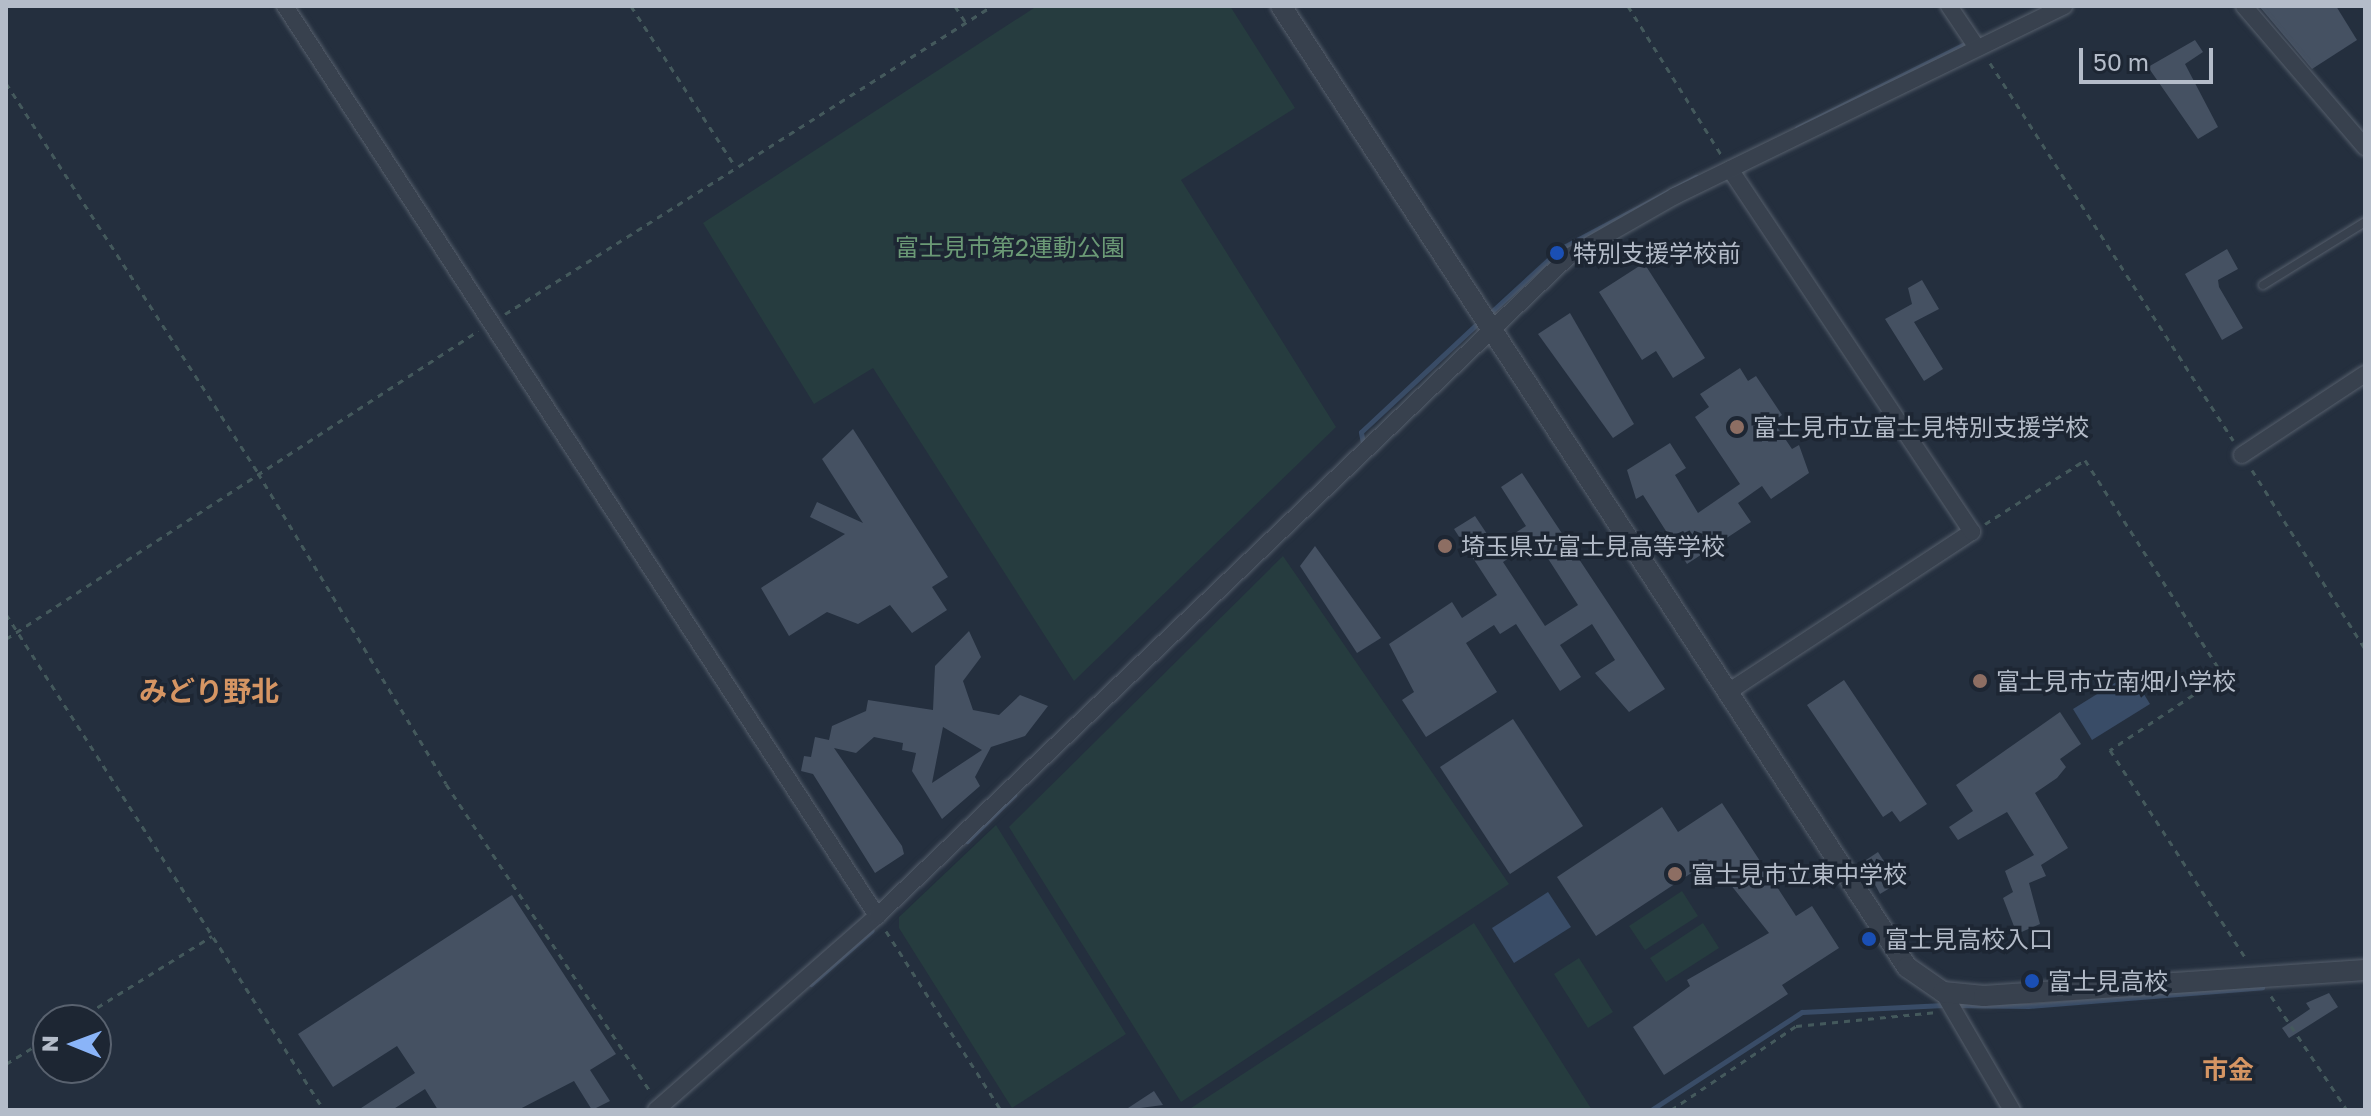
<!DOCTYPE html>
<html>
<head>
<meta charset="utf-8">
<style>
	body { margin:0 }
	#map { position:relative; width:2371px; height:1116px; overflow:hidden; background:#242f3e; font-family:"Golos Text","Noto Sans JP",sans-serif }
	div>[style] { position:absolute }
	.green>* { inset:0; background:#263c3f }
	.water>* { inset:0; background:#394c67 }
	.stream>* { height:5px; margin:-2.5px; padding:0 2.5px; transform-origin:2.5px; border-radius:2.5px; background:#394c67 }
	.building>* { inset:0; background:#455162 }
	.path>* { height:3px; margin-top:-1.5px; transform-origin:0; background:repeating-linear-gradient(90deg,#44595c 0 6px,transparent 0 12px) }
	.roads { filter:drop-shadow(0 0 2px #565f6c) drop-shadow(0 0 2px #565f6c) }
	.service>* { height:8px; margin:-4px; padding:0 4px; transform-origin:4px; border-radius:4px; background:#38414e }
	.minor>* { height:16px; margin:-8px; padding:0 8px; transform-origin:8px; border-radius:8px; background:#38414e }
	.tertiary>* { height:20px; margin:-10px; padding:0 10px; transform-origin:10px; border-radius:10px; background:#38414e }
	.dots>* { width:22px; height:22px; translate:-50% -50%; box-sizing:border-box; border:4px solid #1d2633; border-radius:50% }
	span { translate:-50% -50%; white-space:nowrap; text-align:center; line-height:1.15; -webkit-text-stroke:7px #1d2633; paint-order:stroke }
	.park-label { font-size:24px; color:#6b9a76 }
	.poi-label { font-size:24px; color:#b4bcc9 }
	.left { translate:0 -50%; text-align:left }
	.neighbourhood-label { font-size:26px; color:#d59563; font-weight:700 }
	.quarter-label { font-size:28px; color:#d59563; font-weight:700 }
	.frame { position:absolute; inset:0; border:8px solid #b4bcc9; pointer-events:none }
	.north { position:absolute; left:32px; top:1004px; width:80px; height:80px; box-sizing:border-box; background:#1d2633; border:2px solid #59626f; border-radius:50%; rotate:271deg; font-size:22px; font-weight:700; line-height:32px; text-align:center; color:#b4bcc9 }
	.north::after { content:''; display:block; margin:auto; width:28px; height:36px; background:#8ab4f8; clip-path:polygon(50% 0,100% 100%,50% 72%,0 100%) }
	.scale { position:absolute; left:2079px; top:48px; width:134px; height:36px; box-sizing:border-box; border:4px solid #b4bcc9; border-top:0; padding-left:10px; font-size:24px; line-height:28px; white-space:nowrap; color:#b4bcc9; -webkit-text-stroke:6px #1d2633; paint-order:stroke }
</style>
</head>
<body>
<div id="map">
	<div class="green">
		<div style="clip-path:polygon(1037px 6px,1230px 6px,1295px 108px,1181px 180px,1336px 427px,1074px 681px,873px 368px,814px 404px,703px 223px)"></div>
		<div style="clip-path:polygon(1283px 556px,1509px 884px,1181px 1102px,1009px 827px)"></div>
		<div style="clip-path:polygon(996px 825px,1126px 1034px,1012px 1108px,899px 928px,899px 917px)"></div>
		<div style="clip-path:polygon(1682px 891px,1698px 916px,1645px 950px,1629px 926px)"></div>
		<div style="clip-path:polygon(1474px 923px,1592px 1110px,1188px 1110px)"></div>
		<div style="clip-path:polygon(1703px 923px,1719px 948px,1666px 982px,1650px 958px)"></div>
		<div style="clip-path:polygon(1579px 958px,1613px 1012px,1588px 1028px,1554px 974px)"></div>
	</div>
	<div class="water">
		<div style="clip-path:polygon(2131px 673px,2150px 704px,2092px 740px,2073px 709px)"></div>
		<div style="clip-path:polygon(1548px 892px,1571px 927px,1514px 963px,1492px 928px)"></div>
	</div>
	<div class="stream">
		<div style="left:1797px;top:128px;width:195px;rotate:-26.6deg"></div>
		<div style="left:1489px;top:314px;width:96px;rotate:-42.5deg"></div>
		<div style="left:1560px;top:249px;width:154px;rotate:-27.9deg"></div>
		<div style="left:1364px;top:448px;width:16px;rotate:-101deg"></div>
		<div style="left:1361px;top:432px;width:164px;rotate:-43deg"></div>
		<div style="left:967px;top:841px;width:66px;rotate:-44.4deg"></div>
		<div style="left:811px;top:984px;width:81px;rotate:-41.5deg"></div>
		<div style="left:1954px;top:1005px;width:74px;rotate:0.8deg"></div>
		<div style="left:2028px;top:1006px;width:235px;rotate:-4.6deg"></div>
		<div style="left:1651px;top:1110px;width:180px;rotate:-33deg"></div>
		<div style="left:1802px;top:1012px;width:142px;rotate:-2.8deg"></div>
	</div>
	<div class="building">
		<div style="clip-path:polygon(2259px 6px,2336px 6px,2357px 40px,2312px 69px)"></div>
		<div style="clip-path:polygon(2195px 40px,2203px 52px,2185px 64px,2218px 127px,2198px 139px,2148px 67px)"></div>
		<div style="clip-path:polygon(2227px 249px,2238px 269px,2218px 280px,2219px 287px,2243px 328px,2222px 340px,2185px 274px)"></div>
		<div style="clip-path:polygon(1644px 263px,1705px 358px,1673px 378px,1656px 351px,1642px 360px,1599px 292px)"></div>
		<div style="clip-path:polygon(1922px 280px,1939px 309px,1914px 322px,1943px 369px,1924px 381px,1885px 319px,1912px 304px,1908px 288px)"></div>
		<div style="clip-path:polygon(1570px 313px,1634px 424px,1613px 438px,1538px 334px)"></div>
		<div style="clip-path:polygon(1740px 368px,1748px 381px,1756px 376px,1782px 415px,1773px 421px,1792px 449px,1799px 445px,1809px 473px,1771px 499px,1762px 486px,1738px 503px,1751px 522px,1687px 564px,1643px 495px,1636px 499px,1627px 470px,1670px 443px,1686px 468px,1675px 475px,1698px 513px,1740px 484px,1695px 417px,1709px 407px,1700px 394px)"></div>
		<div style="clip-path:polygon(853px 429px,948px 577px,932px 587px,947px 610px,912px 633px,890px 605px,858px 624px,827px 612px,789px 636px,761px 588px,845px 534px,810px 517px,817px 502px,863px 523px,822px 459px)"></div>
		<div style="clip-path:polygon(evenodd,1522px 473px,1665px 689px,1629px 712px,1595px 673px,1615px 660px,1592px 624px,1560px 645px,1581px 677px,1560px 691px,1516px 624px,1500px 634px,1494px 625px,1466px 643px,1497px 692px,1426px 737px,1402px 700px,1414px 692px,1389px 644px,1452px 602px,1462px 618px,1497px 595px,1454px 529px,1475px 516px,1495px 546px,1526px 526px,1501px 487px,1522px 473px,1536px 540px,1578px 605px,1545px 626px,1503px 562px,1536px 540px)"></div>
		<div style="clip-path:polygon(1315px 546px,1381px 638px,1357px 653px,1300px 566px)"></div>
		<div style="clip-path:polygon(evenodd,969px 631px,981px 657px,963px 681px,973px 710px,999px 715px,1020px 695px,1048px 706px,1025px 736px,991px 747px,975px 777px,980px 786px,942px 819px,912px 771px,916px 753px,902px 750px,903px 743px,874px 737px,856px 753px,834px 748px,902px 846px,904px 854px,875px 873px,813px 774px,801px 771px,804px 756px,811px 757px,815px 737px,829px 740px,832px 726px,866px 711px,868px 700px,933px 710px,935px 666px,969px 631px,943px 727px,982px 750px,932px 783px,943px 727px)"></div>
		<div style="clip-path:polygon(1844px 680px,1927px 804px,1900px 822px,1892px 811px,1883px 817px,1807px 705px)"></div>
		<div style="clip-path:polygon(2060px 712px,2081px 744px,2060px 759px,2066px 767px,2057px 778px,2035px 793px,2068px 848px,2041px 865px,2046px 876px,2029px 883px,2040px 924px,2017px 934px,2003px 898px,2013px 892px,2005px 871px,2034px 855px,2007px 812px,1958px 840px,1949px 827px,1973px 811px,1956px 785px)"></div>
		<div style="clip-path:polygon(1513px 719px,1583px 826px,1510px 874px,1440px 767px)"></div>
		<div style="clip-path:polygon(1722px 803px,1796px 916px,1812px 906px,1839px 948px,1782px 985px,1788px 994px,1664px 1075px,1633px 1027px,1690px 986px,1687px 980px,1769px 933px,1711px 860px,1596px 936px,1557px 877px,1662px 807px,1678px 832px)"></div>
		<div style="clip-path:polygon(1878px 852px,1898px 883px,1880px 894px,1863px 862px)"></div>
		<div style="clip-path:polygon(512px 895px,616px 1054px,590px 1070px,610px 1101px,592px 1110px,574px 1081px,518px 1110px,438px 1110px,425px 1089px,392px 1110px,358px 1110px,415px 1073px,397px 1046px,333px 1087px,298px 1034px)"></div>
		<div style="clip-path:polygon(2329px 993px,2338px 1007px,2289px 1038px,2282px 1028px,2310px 1009px,2306px 1003px)"></div>
		<div style="clip-path:polygon(1154px 1091px,1163px 1105px,1125px 1110px)"></div>
	</div>
	<div class="path">
		<div style="left:631px;top:6px;width:191px;rotate:57deg"></div>
		<div style="left:955px;top:6px;width:20px;rotate:57deg"></div>
		<div style="left:1628px;top:6px;width:177px;rotate:57.9deg"></div>
		<div style="left:1990px;top:63px;width:449px;rotate:57.2deg"></div>
		<div style="left:6px;top:83px;width:464px;rotate:57.1deg"></div>
		<div style="left:258px;top:473px;width:363px;rotate:58.8deg"></div>
		<div style="left:446px;top:784px;width:372px;rotate:56.4deg"></div>
		<div style="left:505px;top:314px;width:576px;rotate:-32.31deg"></div>
		<div style="left:2252px;top:470px;width:212px;rotate:57.7deg"></div>
		<div style="left:1985px;top:524px;width:119px;rotate:-32.6deg"></div>
		<div style="left:2085px;top:460px;width:255px;rotate:57.3deg"></div>
		<div style="left:2223px;top:675px;width:136px;rotate:146.4deg"></div>
		<div style="left:2110px;top:750px;width:251px;rotate:56.9deg"></div>
		<div style="left:6px;top:614px;width:589px;rotate:57.33deg"></div>
		<div style="left:6px;top:639px;width:564px;rotate:-33.13deg"></div>
		<div style="left:886px;top:931px;width:213px;rotate:57.3deg"></div>
		<div style="left:2271px;top:996px;width:137px;rotate:56.3deg"></div>
		<div style="left:77px;top:1020px;width:159px;rotate:-31.9deg"></div>
		<div style="left:6px;top:1064px;width:49px;rotate:-31.8deg"></div>
		<div style="left:1671px;top:1110px;width:151px;rotate:-33.9deg"></div>
		<div style="left:1796px;top:1026px;width:142px;rotate:-5.7deg"></div>
	</div>
	<div class="roads">
		<div class="service">
			<div style="left:2263px;top:285px;width:120px;rotate:-31.7deg"></div>
		</div>
		<div class="minor">
			<div style="left:285px;top:6px;width:1086px;rotate:56.95deg"></div>
			<div style="left:1949px;top:6px;width:48px;rotate:56deg"></div>
			<div style="left:2244px;top:6px;width:186px;rotate:49.4deg"></div>
			<div style="left:2242px;top:455px;width:147px;rotate:-33.4deg"></div>
			<div style="left:1728px;top:692px;width:292px;rotate:-33.3deg"></div>
			<div style="left:1972px;top:532px;width:436px;rotate:-123.7deg"></div>
			<div style="left:1943px;top:992px;width:137px;rotate:59.7deg"></div>
			<div style="left:656px;top:1110px;width:294px;rotate:-41.3deg"></div>
			<div style="left:877px;top:916px;width:955px;rotate:-43.64deg"></div>
			<div style="left:1568px;top:257px;width:123px;rotate:-29.7deg"></div>
			<div style="left:1675px;top:196px;width:433px;rotate:-26deg"></div>
		</div>
		<div class="tertiary">
			<div style="left:1281px;top:6px;width:1147px;rotate:56.92deg"></div>
			<div style="left:1907px;top:967px;width:44px;rotate:34.8deg"></div>
			<div style="left:1943px;top:992px;width:41px;rotate:5.6deg"></div>
			<div style="left:1984px;top:996px;width:382px;rotate:-3.9deg"></div>
		</div>
	</div>
	<div class="dots">
		<div style="left:1557px;top:253px;background:#1a4fb4"></div>
		<div style="left:1737px;top:427px;background:#8d6e63"></div>
		<div style="left:1445px;top:546px;background:#8d6e63"></div>
		<div style="left:1980px;top:681px;background:#8d6e63"></div>
		<div style="left:1675px;top:874px;background:#8d6e63"></div>
		<div style="left:1869px;top:939px;background:#1a4fb4"></div>
		<div style="left:2032px;top:981px;background:#1a4fb4"></div>
	</div>
	<div class="park-label">
		<span style="left:1010px;top:247px">富士見市第2運動公園</span>
	</div>
	<div class="poi-label">
		<span class="left" style="left:1573px;top:253px">特別支援学校前</span>
		<span class="left" style="left:1753px;top:427px">富士見市立富士見特別支援学校</span>
		<span class="left" style="left:1461px;top:546px">埼玉県立富士見高等学校</span>
		<span class="left" style="left:1996px;top:681px">富士見市立南畑小学校</span>
		<span class="left" style="left:1691px;top:874px">富士見市立東中学校</span>
		<span class="left" style="left:1885px;top:939px">富士見高校入口</span>
		<span class="left" style="left:2048px;top:981px">富士見高校</span>
	</div>
	<div class="neighbourhood-label">
		<span style="left:2228px;top:1070px">市金</span>
	</div>
	<div class="quarter-label">
		<span style="left:209px;top:691px">みどり野北</span>
	</div>
	<div class="frame"></div>
	<div class="north">N</div>
	<div class="scale">50 m</div>
</div>
</body>
</html>
